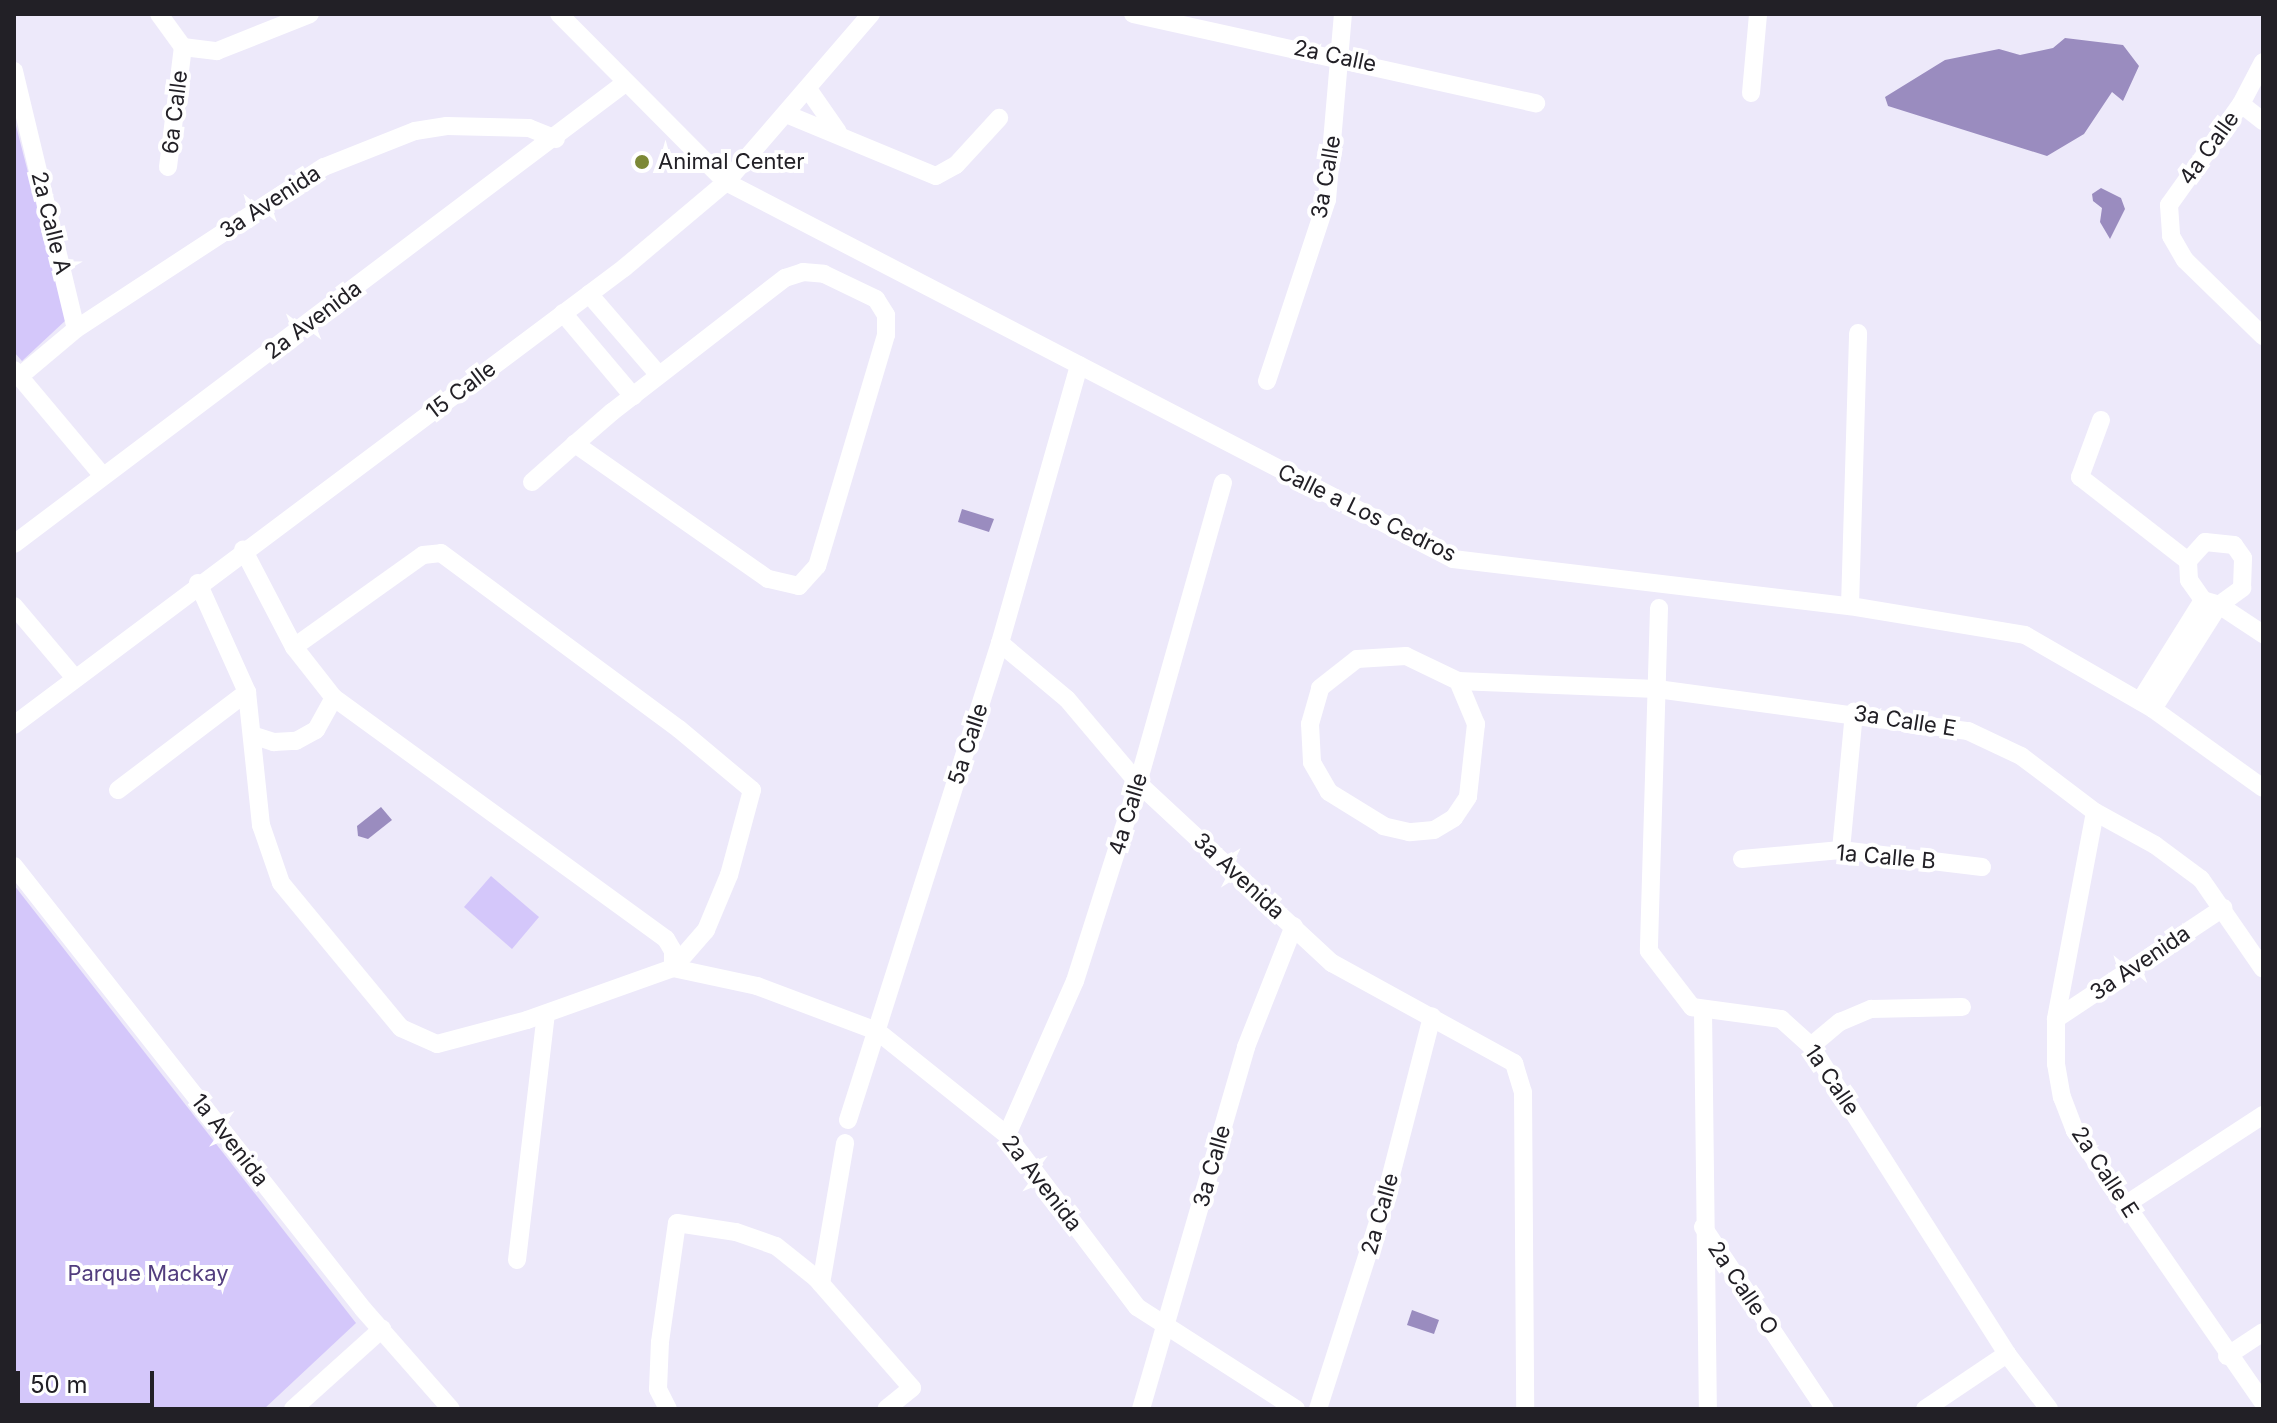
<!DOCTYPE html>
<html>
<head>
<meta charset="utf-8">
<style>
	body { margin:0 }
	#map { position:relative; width:2277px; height:1423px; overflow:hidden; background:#ede9fa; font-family:Inter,sans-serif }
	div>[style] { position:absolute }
	.green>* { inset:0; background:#d4c7fa }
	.water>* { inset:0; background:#9a8cbf }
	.minor>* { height:18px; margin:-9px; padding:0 9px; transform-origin:9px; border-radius:9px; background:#fff }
	.dots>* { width:22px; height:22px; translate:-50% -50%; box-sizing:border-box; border:4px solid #fff; border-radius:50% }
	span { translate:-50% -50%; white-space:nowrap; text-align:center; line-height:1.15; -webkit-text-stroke:8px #fff; paint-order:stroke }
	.street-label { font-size:22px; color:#222026 }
	.poi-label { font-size:22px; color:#222026 }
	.left { translate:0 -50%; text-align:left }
	.park-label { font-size:22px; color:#523d7e }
	.frame { position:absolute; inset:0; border:16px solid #222026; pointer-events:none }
	.scale { position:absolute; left:16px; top:1371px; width:138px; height:36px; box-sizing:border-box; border:4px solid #222026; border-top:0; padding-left:10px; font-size:24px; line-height:28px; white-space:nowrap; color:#222026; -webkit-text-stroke:6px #fff; paint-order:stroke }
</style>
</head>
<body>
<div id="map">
	<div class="green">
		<div style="clip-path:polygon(14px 118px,66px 320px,22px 361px,14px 352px)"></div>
		<div style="clip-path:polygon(491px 876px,539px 917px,512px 949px,464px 907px)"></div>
		<div style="clip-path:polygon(14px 885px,356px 1323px,264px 1409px,14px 1409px)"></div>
	</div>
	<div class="water">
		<div style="clip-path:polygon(2065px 38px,2123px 45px,2139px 66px,2123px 101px,2112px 92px,2084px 134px,2047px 156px,1888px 106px,1885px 97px,1945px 60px,1999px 49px,2020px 55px,2053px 48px)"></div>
		<div style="clip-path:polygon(2101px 188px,2121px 198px,2125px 209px,2110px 239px,2100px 222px,2102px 208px,2093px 201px,2092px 194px)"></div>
		<div style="clip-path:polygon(962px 509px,994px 519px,989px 532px,958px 522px)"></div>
		<div style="clip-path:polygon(381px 807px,392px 820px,368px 839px,358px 836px,357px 826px)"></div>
		<div style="clip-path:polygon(1412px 1310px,1439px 1320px,1434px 1334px,1407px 1325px)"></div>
	</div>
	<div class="minor">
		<div style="left:159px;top:14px;width:41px;rotate:54deg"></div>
		<div style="left:559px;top:14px;width:237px;rotate:45.2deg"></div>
		<div style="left:726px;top:182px;width:819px;rotate:27.41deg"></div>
		<div style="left:1453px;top:559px;width:400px;rotate:6.8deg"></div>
		<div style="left:1850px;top:606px;width:177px;rotate:9.4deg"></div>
		<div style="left:2025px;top:635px;width:148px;rotate:30deg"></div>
		<div style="left:2153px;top:709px;width:135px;rotate:35.7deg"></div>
		<div style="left:1133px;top:14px;width:413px;rotate:12.5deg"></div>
		<div style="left:183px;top:47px;width:34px;rotate:7deg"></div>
		<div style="left:217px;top:51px;width:100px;rotate:-21.7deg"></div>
		<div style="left:2263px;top:62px;width:47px;rotate:117.6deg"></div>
		<div style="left:2241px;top:104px;width:124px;rotate:125.5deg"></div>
		<div style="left:2169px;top:205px;width:31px;rotate:86deg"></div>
		<div style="left:2171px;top:236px;width:28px;rotate:60deg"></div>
		<div style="left:2185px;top:260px;width:109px;rotate:44.3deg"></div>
		<div style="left:14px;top:71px;width:265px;rotate:76.5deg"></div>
		<div style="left:808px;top:89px;width:52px;rotate:55.1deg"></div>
		<div style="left:1751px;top:93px;width:79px;rotate:-84.9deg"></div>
		<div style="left:2241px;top:104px;width:28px;rotate:38deg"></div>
		<div style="left:786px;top:114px;width:162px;rotate:22.5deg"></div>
		<div style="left:936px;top:176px;width:23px;rotate:-29deg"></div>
		<div style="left:956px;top:165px;width:64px;rotate:-47.5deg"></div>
		<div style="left:168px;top:167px;width:121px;rotate:-82.9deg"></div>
		<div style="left:589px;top:294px;width:107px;rotate:49.2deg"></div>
		<div style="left:563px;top:313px;width:109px;rotate:49.9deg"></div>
		<div style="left:14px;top:370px;width:138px;rotate:50deg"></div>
		<div style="left:20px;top:376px;width:73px;rotate:-40deg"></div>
		<div style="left:76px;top:329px;width:296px;rotate:-33.2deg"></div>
		<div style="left:324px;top:167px;width:98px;rotate:-21.6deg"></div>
		<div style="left:415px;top:131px;width:32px;rotate:-9deg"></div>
		<div style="left:447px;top:126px;width:82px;rotate:1.4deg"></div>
		<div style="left:529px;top:128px;width:29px;rotate:22deg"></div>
		<div style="left:1267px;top:381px;width:191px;rotate:-71.7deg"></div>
		<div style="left:1327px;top:200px;width:187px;rotate:-85.1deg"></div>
		<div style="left:2101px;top:420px;width:61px;rotate:110.2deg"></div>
		<div style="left:2080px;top:477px;width:137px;rotate:37.9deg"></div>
		<div style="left:532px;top:482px;width:57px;rotate:-41.5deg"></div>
		<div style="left:575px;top:444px;width:49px;rotate:-40.9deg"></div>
		<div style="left:612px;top:412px;width:219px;rotate:-37.8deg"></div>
		<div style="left:785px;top:278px;width:19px;rotate:-18deg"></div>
		<div style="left:803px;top:272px;width:21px;rotate:5deg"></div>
		<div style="left:824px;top:274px;width:58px;rotate:25.7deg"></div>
		<div style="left:876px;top:299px;width:19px;rotate:58deg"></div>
		<div style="left:886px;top:315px;width:20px;rotate:90deg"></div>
		<div style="left:886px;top:335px;width:241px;rotate:106.6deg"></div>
		<div style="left:817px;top:566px;width:27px;rotate:132deg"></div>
		<div style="left:799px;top:586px;width:32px;rotate:-167deg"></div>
		<div style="left:768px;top:579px;width:236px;rotate:-145deg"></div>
		<div style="left:14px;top:544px;width:765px;rotate:-37.03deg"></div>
		<div style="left:198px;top:583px;width:120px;rotate:65.8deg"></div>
		<div style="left:247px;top:692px;width:134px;rotate:84deg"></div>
		<div style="left:261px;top:825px;width:61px;rotate:71deg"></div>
		<div style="left:281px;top:883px;width:188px;rotate:50.4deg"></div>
		<div style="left:401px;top:1028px;width:39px;rotate:24deg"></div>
		<div style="left:437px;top:1044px;width:93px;rotate:-14.9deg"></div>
		<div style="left:527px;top:1020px;width:155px;rotate:-19.6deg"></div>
		<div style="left:673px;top:968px;width:17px;rotate:-90deg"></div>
		<div style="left:673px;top:951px;width:14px;rotate:-120deg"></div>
		<div style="left:666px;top:939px;width:410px;rotate:-144deg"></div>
		<div style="left:334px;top:698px;width:65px;rotate:-128.1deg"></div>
		<div style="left:294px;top:647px;width:110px;rotate:-117.5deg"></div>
		<div style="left:14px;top:606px;width:93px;rotate:49.8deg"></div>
		<div style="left:1850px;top:606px;width:273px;rotate:-88.3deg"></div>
		<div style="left:1659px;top:608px;width:343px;rotate:91.7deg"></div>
		<div style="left:1649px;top:951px;width:71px;rotate:52.5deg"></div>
		<div style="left:1692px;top:1007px;width:90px;rotate:7.7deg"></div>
		<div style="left:1781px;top:1019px;width:40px;rotate:42deg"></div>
		<div style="left:1811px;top:1046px;width:365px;rotate:57.5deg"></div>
		<div style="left:2007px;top:1354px;width:69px;rotate:52.6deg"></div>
		<div style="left:1000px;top:643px;width:87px;rotate:39.9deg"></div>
		<div style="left:1067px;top:699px;width:110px;rotate:49.8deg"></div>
		<div style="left:1138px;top:783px;width:265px;rotate:42.9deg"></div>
		<div style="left:1332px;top:963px;width:208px;rotate:28.8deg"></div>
		<div style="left:1514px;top:1063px;width:30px;rotate:73deg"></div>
		<div style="left:1523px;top:1092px;width:317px;rotate:89.6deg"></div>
		<div style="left:294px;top:647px;width:158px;rotate:-35.5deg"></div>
		<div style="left:423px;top:555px;width:18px;rotate:-6deg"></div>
		<div style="left:441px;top:553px;width:296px;rotate:36.5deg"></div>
		<div style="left:679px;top:729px;width:95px;rotate:39.9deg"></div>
		<div style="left:752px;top:790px;width:88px;rotate:105.1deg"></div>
		<div style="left:729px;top:875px;width:60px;rotate:112.7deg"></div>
		<div style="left:706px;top:930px;width:50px;rotate:131deg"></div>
		<div style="left:673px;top:968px;width:86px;rotate:12.1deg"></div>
		<div style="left:757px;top:986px;width:128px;rotate:20.6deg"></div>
		<div style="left:877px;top:1031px;width:166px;rotate:38.7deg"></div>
		<div style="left:1007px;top:1135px;width:216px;rotate:52.9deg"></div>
		<div style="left:1137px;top:1307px;width:189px;rotate:32.7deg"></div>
		<div style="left:1406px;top:656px;width:58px;rotate:25.7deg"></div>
		<div style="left:1458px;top:681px;width:47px;rotate:67.3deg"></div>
		<div style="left:1476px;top:724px;width:73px;rotate:96.3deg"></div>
		<div style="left:1468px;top:797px;width:25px;rotate:124deg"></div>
		<div style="left:1454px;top:818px;width:23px;rotate:149deg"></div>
		<div style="left:1434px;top:830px;width:25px;rotate:175deg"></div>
		<div style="left:1409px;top:832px;width:26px;rotate:-167deg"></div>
		<div style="left:1384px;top:826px;width:65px;rotate:-148.3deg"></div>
		<div style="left:1329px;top:792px;width:34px;rotate:-120deg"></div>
		<div style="left:1312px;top:762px;width:38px;rotate:-93deg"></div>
		<div style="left:1310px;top:724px;width:37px;rotate:-74deg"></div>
		<div style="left:1320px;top:688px;width:47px;rotate:-38.1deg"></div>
		<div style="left:1357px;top:659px;width:49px;rotate:-3.5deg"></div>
		<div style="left:1458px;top:681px;width:199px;rotate:2.3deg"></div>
		<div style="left:1657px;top:689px;width:314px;rotate:7.7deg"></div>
		<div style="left:1968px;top:731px;width:59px;rotate:25.3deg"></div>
		<div style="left:2021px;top:756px;width:93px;rotate:37.1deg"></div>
		<div style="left:2095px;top:812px;width:68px;rotate:28.8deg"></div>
		<div style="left:2155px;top:845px;width:57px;rotate:36.5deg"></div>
		<div style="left:2201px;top:879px;width:109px;rotate:55.4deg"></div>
		<div style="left:2140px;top:701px;width:119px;rotate:-58deg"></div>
		<div style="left:2153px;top:709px;width:123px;rotate:-57.6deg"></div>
		<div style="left:2219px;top:605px;width:29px;rotate:-36deg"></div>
		<div style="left:2242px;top:588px;width:30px;rotate:-88deg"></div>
		<div style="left:2243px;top:558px;width:16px;rotate:-125deg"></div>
		<div style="left:2234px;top:545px;width:29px;rotate:-174deg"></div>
		<div style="left:2205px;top:542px;width:25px;rotate:132deg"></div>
		<div style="left:2188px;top:561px;width:19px;rotate:87deg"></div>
		<div style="left:2189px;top:580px;width:24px;rotate:55deg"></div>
		<div style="left:2203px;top:600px;width:17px;rotate:17deg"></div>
		<div style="left:2219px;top:605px;width:53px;rotate:33.4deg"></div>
		<div style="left:14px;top:725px;width:762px;rotate:-36.84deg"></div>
		<div style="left:624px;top:268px;width:133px;rotate:-40.1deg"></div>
		<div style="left:726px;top:182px;width:222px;rotate:-49.2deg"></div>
		<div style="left:252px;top:735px;width:23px;rotate:18deg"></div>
		<div style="left:274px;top:742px;width:22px;rotate:-3deg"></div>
		<div style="left:296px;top:741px;width:23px;rotate:-29deg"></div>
		<div style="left:316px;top:730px;width:37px;rotate:-61deg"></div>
		<div style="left:118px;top:790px;width:162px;rotate:-37.2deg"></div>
		<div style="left:2095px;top:812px;width:211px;rotate:100.7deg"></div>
		<div style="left:2056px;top:1019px;width:45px;rotate:90deg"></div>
		<div style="left:2056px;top:1064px;width:34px;rotate:80deg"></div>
		<div style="left:2062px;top:1097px;width:36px;rotate:69deg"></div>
		<div style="left:2075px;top:1131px;width:331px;rotate:55.3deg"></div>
		<div style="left:1841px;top:850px;width:139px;rotate:-84.6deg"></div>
		<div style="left:1742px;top:859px;width:99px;rotate:-5.2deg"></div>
		<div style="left:1841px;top:850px;width:142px;rotate:6.9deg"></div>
		<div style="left:14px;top:866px;width:564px;rotate:51.77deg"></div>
		<div style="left:363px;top:1309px;width:133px;rotate:48.7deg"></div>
		<div style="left:1703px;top:1010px;width:399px;rotate:89.3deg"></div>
		<div style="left:2056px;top:1019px;width:201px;rotate:-33.6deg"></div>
		<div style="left:1811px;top:1046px;width:38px;rotate:-40deg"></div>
		<div style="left:1840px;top:1022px;width:34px;rotate:-23deg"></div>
		<div style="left:1871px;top:1009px;width:91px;rotate:-1.3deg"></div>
		<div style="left:848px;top:1120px;width:501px;rotate:-72.33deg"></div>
		<div style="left:1000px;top:643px;width:289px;rotate:-74.1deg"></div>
		<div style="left:1007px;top:1135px;width:168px;rotate:-66.2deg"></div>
		<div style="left:1075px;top:981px;width:208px;rotate:-72.3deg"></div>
		<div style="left:1138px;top:783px;width:312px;rotate:-74.2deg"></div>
		<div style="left:2125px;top:1205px;width:165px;rotate:-33.1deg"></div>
		<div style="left:1703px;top:1227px;width:219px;rotate:56.2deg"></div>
		<div style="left:517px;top:1260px;width:248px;rotate:-83.3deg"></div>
		<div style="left:821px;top:1284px;width:143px;rotate:-80.3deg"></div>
		<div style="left:2227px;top:1356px;width:43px;rotate:-33.7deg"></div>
		<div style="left:293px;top:1409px;width:120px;rotate:-42deg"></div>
		<div style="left:668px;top:1409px;width:22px;rotate:-117deg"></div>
		<div style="left:658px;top:1389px;width:47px;rotate:-87.6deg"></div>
		<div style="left:660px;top:1342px;width:120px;rotate:-81.9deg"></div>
		<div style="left:677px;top:1223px;width:60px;rotate:8.7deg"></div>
		<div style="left:736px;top:1232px;width:42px;rotate:19.3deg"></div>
		<div style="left:776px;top:1246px;width:51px;rotate:38.7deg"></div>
		<div style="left:816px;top:1278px;width:146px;rotate:48.9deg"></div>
		<div style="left:912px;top:1388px;width:33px;rotate:141deg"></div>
		<div style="left:1141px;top:1409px;width:377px;rotate:-73.8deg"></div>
		<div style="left:1246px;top:1047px;width:130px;rotate:-68.4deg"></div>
		<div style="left:1318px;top:1409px;width:209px;rotate:-72.2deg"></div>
		<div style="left:1382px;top:1210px;width:200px;rotate:-75.5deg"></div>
		<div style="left:1925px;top:1409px;width:99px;rotate:-33.9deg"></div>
	</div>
	<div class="dots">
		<div style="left:642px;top:162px;background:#7c8836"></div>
	</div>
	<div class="street-label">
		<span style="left:1335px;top:56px;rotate:12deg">2a Calle</span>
		<span style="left:175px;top:112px;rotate:-83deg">6a Calle</span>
		<span style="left:2209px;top:148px;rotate:-54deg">4a Calle</span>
		<span style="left:1326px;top:177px;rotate:-80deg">3a Calle</span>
		<span style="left:270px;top:202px;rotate:-33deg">3a Avenida</span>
		<span style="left:51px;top:223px;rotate:76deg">2a Calle A</span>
		<span style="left:313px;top:320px;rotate:-37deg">2a Avenida</span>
		<span style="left:461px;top:390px;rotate:-37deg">15 Calle</span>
		<span style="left:1367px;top:513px;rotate:26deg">Calle a Los Cedros</span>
		<span style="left:1905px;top:721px;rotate:9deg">3a Calle E</span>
		<span style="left:968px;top:744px;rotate:-72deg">5a Calle</span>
		<span style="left:1128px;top:814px;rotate:-73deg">4a Calle</span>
		<span style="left:1886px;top:857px;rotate:5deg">1a Calle B</span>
		<span style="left:1239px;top:876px;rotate:43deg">3a Avenida</span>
		<span style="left:2140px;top:963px;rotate:-34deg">3a Avenida</span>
		<span style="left:1832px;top:1080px;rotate:56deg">1a Calle</span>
		<span style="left:230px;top:1140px;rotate:52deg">1a Avenida</span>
		<span style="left:1212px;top:1166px;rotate:-74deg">3a Calle</span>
		<span style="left:2105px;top:1172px;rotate:57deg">2a Calle E</span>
		<span style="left:1042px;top:1183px;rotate:52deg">2a Avenida</span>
		<span style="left:1380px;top:1214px;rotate:-74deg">2a Calle</span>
		<span style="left:1743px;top:1288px;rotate:56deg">2a Calle O</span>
	</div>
	<div class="poi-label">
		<span class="left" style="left:658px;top:162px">Animal Center</span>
	</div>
	<div class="park-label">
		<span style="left:148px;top:1274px">Parque Mackay</span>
	</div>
	<div class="frame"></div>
	<div class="scale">50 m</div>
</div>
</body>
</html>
